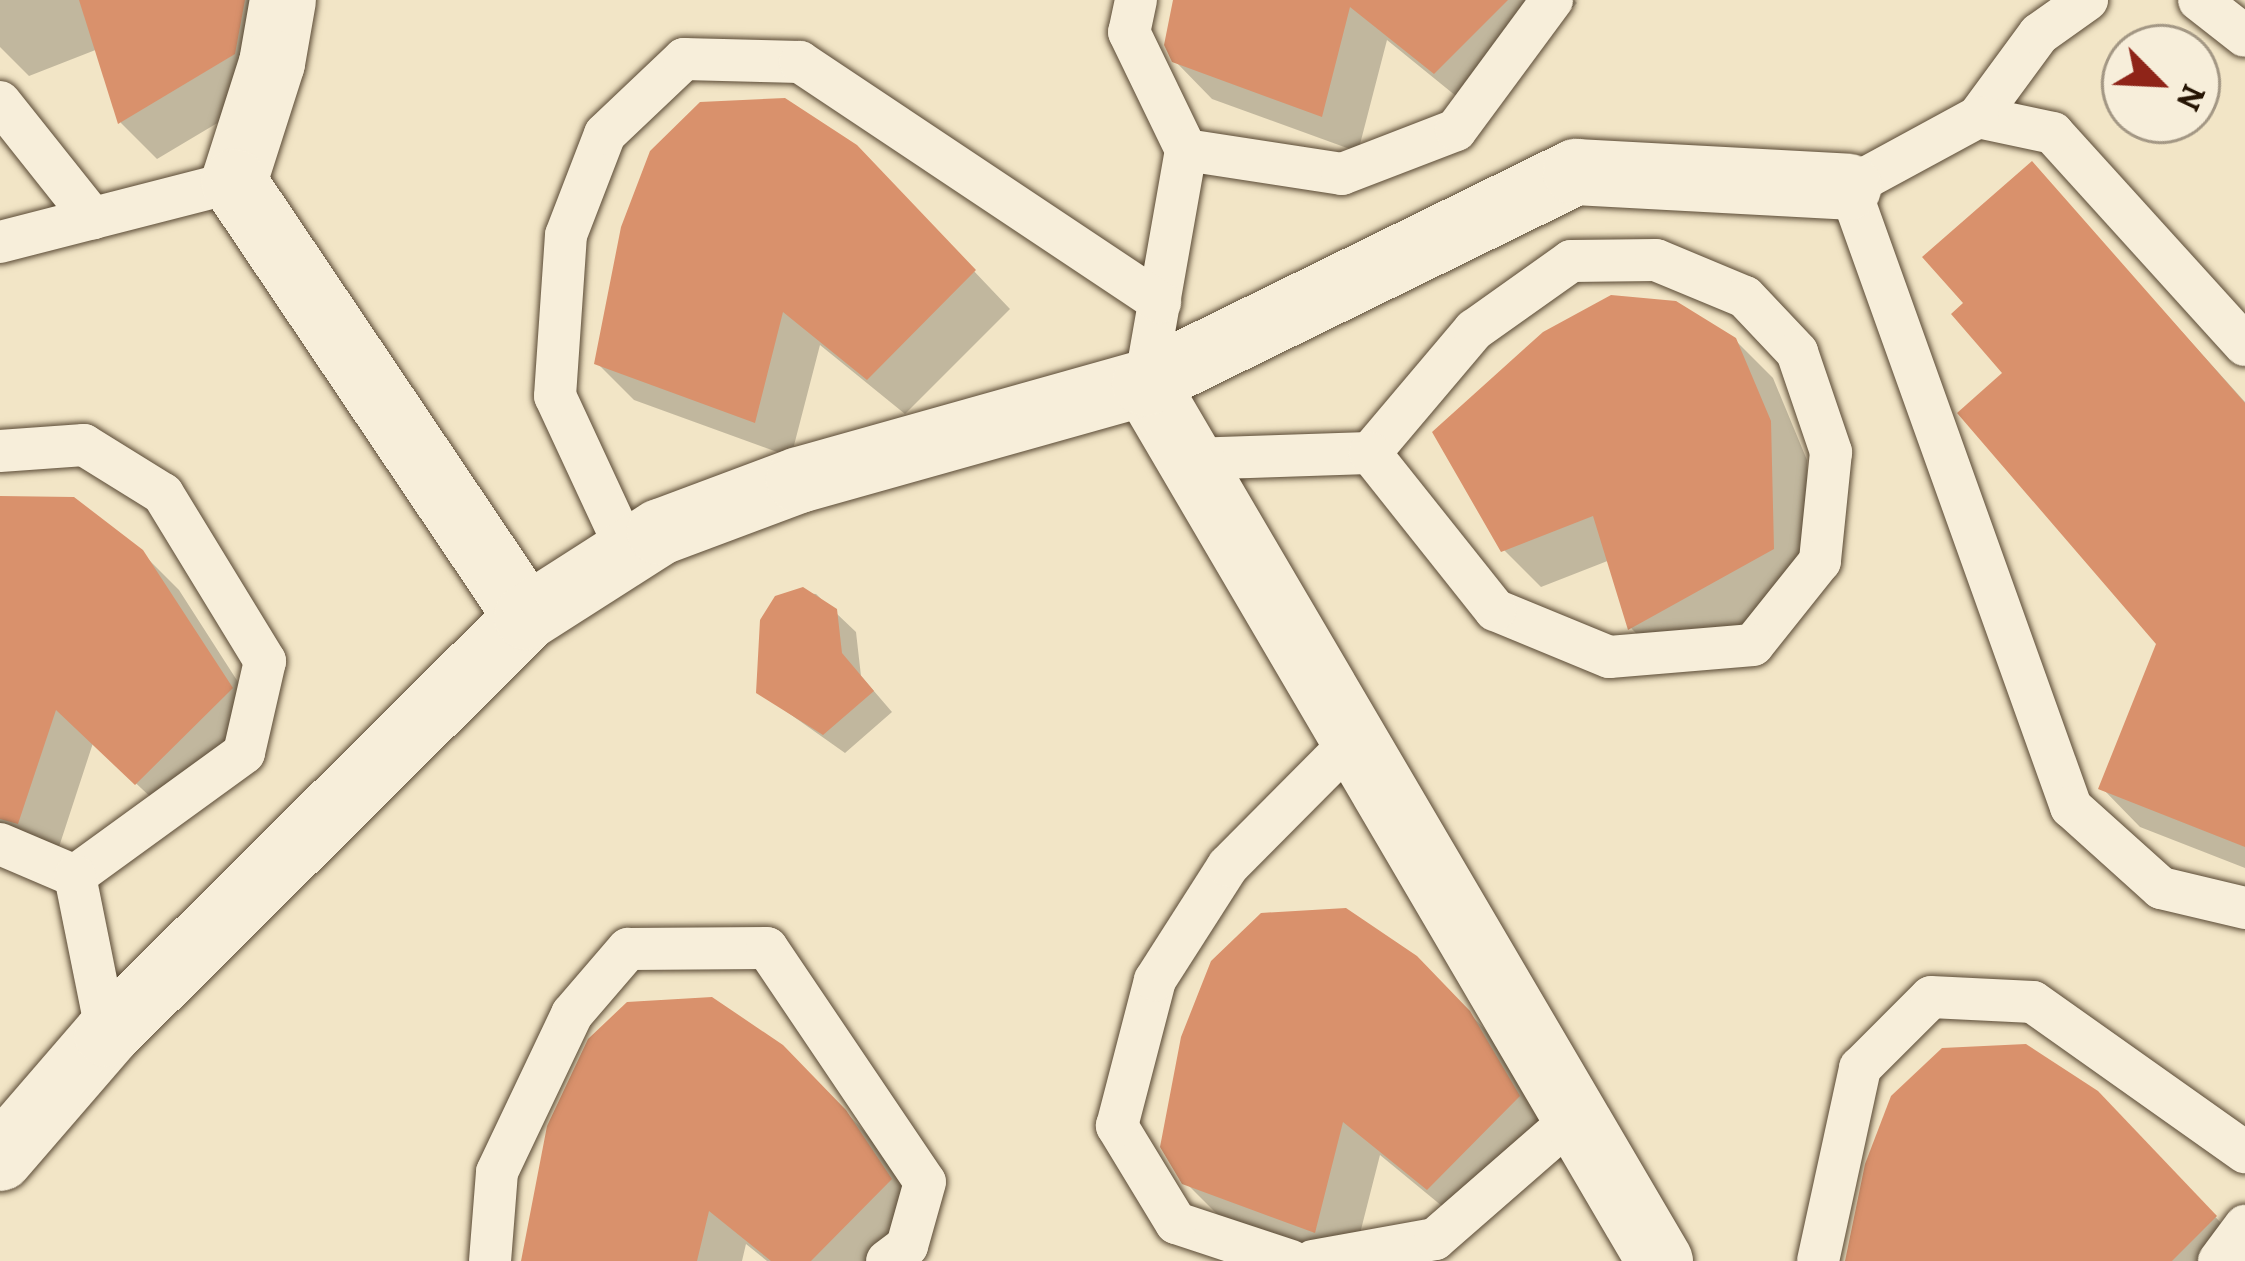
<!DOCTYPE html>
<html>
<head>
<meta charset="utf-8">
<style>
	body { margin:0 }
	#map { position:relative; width:2245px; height:1261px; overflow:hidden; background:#f2e5c6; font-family:Alegreya,serif }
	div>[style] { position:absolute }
	.shadow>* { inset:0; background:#0003 }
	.building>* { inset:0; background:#d9916c }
	.roads { filter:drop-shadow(0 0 3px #594934) drop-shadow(0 0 3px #594934) }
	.lane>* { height:42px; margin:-21px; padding:0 21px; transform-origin:21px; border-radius:21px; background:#f7eeda }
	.street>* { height:66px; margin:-33px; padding:0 33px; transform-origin:33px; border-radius:33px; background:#f7eeda }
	span { translate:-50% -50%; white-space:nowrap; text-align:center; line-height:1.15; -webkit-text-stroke:9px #f7eeda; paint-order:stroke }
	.north { position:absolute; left:2101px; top:24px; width:120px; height:120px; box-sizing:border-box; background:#f7eeda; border:3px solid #a39784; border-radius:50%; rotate:114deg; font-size:33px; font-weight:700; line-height:48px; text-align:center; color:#261504 }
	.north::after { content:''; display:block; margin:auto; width:42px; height:54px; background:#8f2418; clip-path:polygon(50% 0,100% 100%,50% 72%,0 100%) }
</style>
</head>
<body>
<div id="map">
	<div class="shadow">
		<div style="clip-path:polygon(0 0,296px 0,271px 91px,157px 159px,121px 123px,98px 49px,29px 76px,0 47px)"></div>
		<div style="clip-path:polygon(1176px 0,1574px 0,1577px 3px,1472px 109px,1387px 40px,1358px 152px,1212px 99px,1175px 61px)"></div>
		<div style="clip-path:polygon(2032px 165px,2245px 402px,2245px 868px,2140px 827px,2102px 788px,2159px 643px,1968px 303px)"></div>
		<div style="clip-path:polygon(893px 186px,1010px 309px,905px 414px,820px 345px,791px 457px,634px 400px,597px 363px)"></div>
		<div style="clip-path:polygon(1735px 340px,1773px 378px,1807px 460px,1809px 586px,1667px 665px,1631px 628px,1610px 560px,1541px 587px,1504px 550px)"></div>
		<div style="clip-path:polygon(0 499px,141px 552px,179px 590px,267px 727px,174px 819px,93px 743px,57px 853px,0 828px)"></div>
		<div style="clip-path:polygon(789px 592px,816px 594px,856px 632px,861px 676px,892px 712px,845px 753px,759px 692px)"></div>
		<div style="clip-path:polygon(1454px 997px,1506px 1052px,1555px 1135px,1465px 1225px,1380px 1155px,1353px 1261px,1223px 1220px,1185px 1182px)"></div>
		<div style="clip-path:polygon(820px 1085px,882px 1150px,927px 1217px,884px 1261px,767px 1261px,746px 1244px,742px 1261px,524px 1261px)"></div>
		<div style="clip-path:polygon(2134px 1132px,2245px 1248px,2245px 1261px,1848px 1261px)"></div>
	</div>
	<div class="building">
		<div style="clip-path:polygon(79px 0,245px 0,235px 54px,118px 124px)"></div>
		<div style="clip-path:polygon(1173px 0,1508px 0,1434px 74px,1350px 7px,1322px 117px,1172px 62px,1164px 45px)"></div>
		<div style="clip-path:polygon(785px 98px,857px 145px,976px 270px,867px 380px,783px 312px,755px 423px,594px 364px,621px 227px,650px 151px,700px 102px)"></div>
		<div style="clip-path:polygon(2032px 161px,2245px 403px,2245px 847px,2098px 789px,2156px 644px,1957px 413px,2002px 373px,1951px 314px,1963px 303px,1922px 257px)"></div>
		<div style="clip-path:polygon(1611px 295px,1676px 301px,1736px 338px,1771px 421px,1774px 549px,1628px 630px,1593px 516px,1501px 552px,1432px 432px,1543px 332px)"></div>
		<div style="clip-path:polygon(0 496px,74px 497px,143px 550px,233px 688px,135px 785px,56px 710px,18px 824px,0 819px)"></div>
		<div style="clip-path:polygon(803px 587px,837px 609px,842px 653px,874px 691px,823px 735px,756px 693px,760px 620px,775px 596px)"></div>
		<div style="clip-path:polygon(1346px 908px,1417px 956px,1470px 1011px,1520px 1096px,1427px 1190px,1343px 1122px,1315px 1233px,1182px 1184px,1160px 1147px,1181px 1037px,1211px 961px,1261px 913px)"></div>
		<div style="clip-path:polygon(712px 997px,783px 1045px,846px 1110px,892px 1179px,811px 1261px,771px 1261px,709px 1211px,697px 1261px,521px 1261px,547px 1126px,588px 1039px,627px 1002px)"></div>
		<div style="clip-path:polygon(2026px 1044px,2098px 1091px,2217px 1216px,2172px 1261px,1845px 1261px,1865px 1164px,1891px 1096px,1942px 1048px)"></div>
	</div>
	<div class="roads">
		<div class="lane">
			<div style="left:1136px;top:0;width:33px;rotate:102deg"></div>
			<div style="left:1129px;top:32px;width:131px;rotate:64.2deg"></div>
			<div style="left:1186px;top:150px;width:237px;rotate:100deg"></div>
			<div style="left:2199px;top:0;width:58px;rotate:38deg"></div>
			<div style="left:0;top:102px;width:149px;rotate:51.5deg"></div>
			<div style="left:1978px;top:117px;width:103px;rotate:-53.7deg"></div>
			<div style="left:2039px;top:34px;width:59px;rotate:-35.3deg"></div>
			<div style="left:1186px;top:150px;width:158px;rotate:8.7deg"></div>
			<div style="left:1342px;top:174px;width:122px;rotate:-21.1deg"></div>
			<div style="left:1456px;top:130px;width:162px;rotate:-53.6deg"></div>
			<div style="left:0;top:242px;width:242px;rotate:-14.4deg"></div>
			<div style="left:2245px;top:345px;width:286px;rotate:-132.2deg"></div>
			<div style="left:2053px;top:133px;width:77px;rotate:-168deg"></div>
			<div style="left:1978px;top:117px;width:147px;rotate:151.5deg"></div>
			<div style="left:1849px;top:187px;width:659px;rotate:70.3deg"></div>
			<div style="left:2071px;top:807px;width:121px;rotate:42deg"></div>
			<div style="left:2161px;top:888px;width:86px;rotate:13.4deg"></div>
			<div style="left:0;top:451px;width:84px;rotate:-4.1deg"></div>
			<div style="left:84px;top:445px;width:93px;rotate:31.8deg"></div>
			<div style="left:163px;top:494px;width:196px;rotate:58.6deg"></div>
			<div style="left:265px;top:661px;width:94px;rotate:102.9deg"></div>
			<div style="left:244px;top:753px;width:209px;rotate:144deg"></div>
			<div style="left:1189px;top:459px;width:181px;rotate:-1.9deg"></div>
			<div style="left:1370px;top:453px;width:161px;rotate:-49.8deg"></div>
			<div style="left:1474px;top:330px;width:119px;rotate:-35.4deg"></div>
			<div style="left:1571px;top:261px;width:85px;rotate:-0.7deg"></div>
			<div style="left:1656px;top:260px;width:96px;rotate:22.6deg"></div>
			<div style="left:1745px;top:297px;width:76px;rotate:46.6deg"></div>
			<div style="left:1797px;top:352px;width:106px;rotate:71.2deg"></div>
			<div style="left:1831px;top:452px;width:110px;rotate:95.8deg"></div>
			<div style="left:1820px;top:561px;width:107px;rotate:128.6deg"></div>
			<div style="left:1753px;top:645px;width:144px;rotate:175.2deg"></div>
			<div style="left:1609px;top:657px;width:123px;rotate:-157.6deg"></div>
			<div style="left:1495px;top:610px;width:201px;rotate:-128.5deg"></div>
			<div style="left:628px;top:553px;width:173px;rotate:-114.9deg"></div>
			<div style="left:555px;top:396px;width:161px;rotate:-86.1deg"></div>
			<div style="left:566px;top:235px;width:108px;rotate:-68.9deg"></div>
			<div style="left:605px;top:134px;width:109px;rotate:-43.5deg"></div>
			<div style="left:684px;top:59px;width:116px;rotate:1.5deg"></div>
			<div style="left:800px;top:62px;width:433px;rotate:33.7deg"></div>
			<div style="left:0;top:844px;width:82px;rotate:23.1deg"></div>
			<div style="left:75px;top:876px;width:161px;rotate:78.6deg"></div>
			<div style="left:490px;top:1261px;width:89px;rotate:-85.5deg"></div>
			<div style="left:497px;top:1172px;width:175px;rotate:-64.6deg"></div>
			<div style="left:572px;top:1014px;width:86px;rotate:-49.3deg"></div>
			<div style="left:628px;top:949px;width:139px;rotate:-0.4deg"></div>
			<div style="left:767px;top:948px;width:282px;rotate:56deg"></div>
			<div style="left:925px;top:1182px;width:66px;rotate:105.7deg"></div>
			<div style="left:907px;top:1246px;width:25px;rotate:143deg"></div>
			<div style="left:1291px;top:1261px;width:121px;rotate:-161.7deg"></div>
			<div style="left:1176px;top:1223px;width:114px;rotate:-121.3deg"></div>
			<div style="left:1117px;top:1126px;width:151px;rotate:-75.4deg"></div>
			<div style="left:1155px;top:980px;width:135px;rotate:-57.4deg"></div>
			<div style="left:1228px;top:866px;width:179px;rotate:-45.2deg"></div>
			<div style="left:1313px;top:1261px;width:124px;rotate:-10.2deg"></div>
			<div style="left:1435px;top:1239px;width:186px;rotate:-41.1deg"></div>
			<div style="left:1818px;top:1261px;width:198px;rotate:-77.7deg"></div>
			<div style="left:1860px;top:1068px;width:100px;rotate:-45deg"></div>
			<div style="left:1931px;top:997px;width:102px;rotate:2.8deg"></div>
			<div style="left:2033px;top:1002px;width:260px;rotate:35.3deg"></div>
			<div style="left:2219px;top:1261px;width:44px;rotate:-53.4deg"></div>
		</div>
		<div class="street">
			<div style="left:283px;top:0;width:64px;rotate:99.9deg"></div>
			<div style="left:272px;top:63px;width:125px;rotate:107.7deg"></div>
			<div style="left:234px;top:182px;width:524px;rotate:56.04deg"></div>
			<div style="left:1145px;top:383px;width:1018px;rotate:59.61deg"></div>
			<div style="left:0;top:1158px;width:164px;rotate:-49.2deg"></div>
			<div style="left:107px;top:1034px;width:592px;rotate:-44.79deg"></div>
			<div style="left:527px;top:617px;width:158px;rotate:-32.6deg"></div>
			<div style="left:660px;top:532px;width:148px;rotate:-20.5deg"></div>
			<div style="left:799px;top:480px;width:359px;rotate:-15.7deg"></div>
			<div style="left:1145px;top:383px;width:480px;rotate:-26.1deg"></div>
			<div style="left:1576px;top:172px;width:273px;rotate:3.1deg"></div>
		</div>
	</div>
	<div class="north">N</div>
</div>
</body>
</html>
